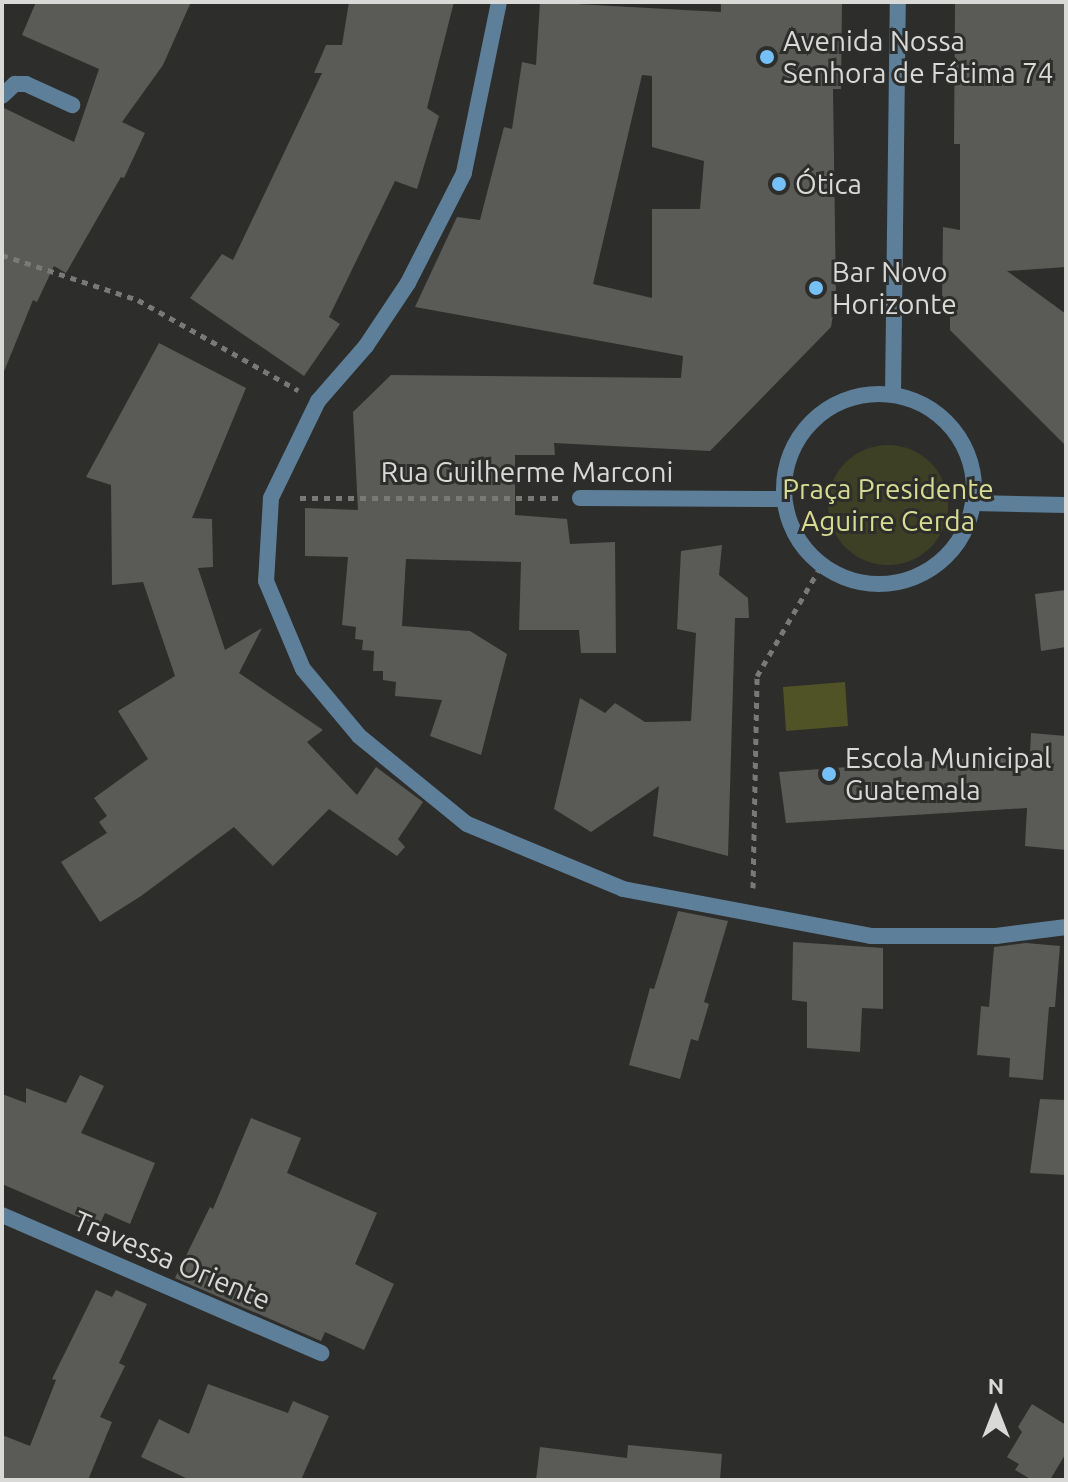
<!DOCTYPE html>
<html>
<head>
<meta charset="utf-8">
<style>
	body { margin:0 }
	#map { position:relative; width:1068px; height:1482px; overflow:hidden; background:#2d2d2b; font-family:Ubuntu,sans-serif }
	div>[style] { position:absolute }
	.green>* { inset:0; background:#3e4026 }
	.round { border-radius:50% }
	.water>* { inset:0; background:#505326 }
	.building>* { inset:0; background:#5a5a57 }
	.path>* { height:5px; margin-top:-2.5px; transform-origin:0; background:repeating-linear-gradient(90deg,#797977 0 6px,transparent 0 12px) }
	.lane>* { height:16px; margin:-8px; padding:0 8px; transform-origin:8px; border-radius:8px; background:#5d7f99 }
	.street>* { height:16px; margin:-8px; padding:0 8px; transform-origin:8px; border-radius:8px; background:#5d7f99 }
	.street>.ring { margin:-8px; padding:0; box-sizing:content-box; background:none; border:16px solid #5d7f99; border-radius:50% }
	.dots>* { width:22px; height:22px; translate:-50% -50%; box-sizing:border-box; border:4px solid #2d2d2b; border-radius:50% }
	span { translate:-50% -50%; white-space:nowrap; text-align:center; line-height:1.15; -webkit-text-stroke:6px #2d2d2b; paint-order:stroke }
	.poi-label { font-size:28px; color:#d9d9d7 }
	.left { translate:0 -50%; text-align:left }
	.street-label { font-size:28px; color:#d9d9d7 }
	.park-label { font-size:28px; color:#d7dc92 }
	.frame { position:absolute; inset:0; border:4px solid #d9d9d7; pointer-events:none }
	.north { position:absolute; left:956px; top:1370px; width:80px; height:80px; -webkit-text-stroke:6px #2d2d2b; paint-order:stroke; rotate:0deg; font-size:22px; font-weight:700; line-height:32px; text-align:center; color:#d9d9d7 }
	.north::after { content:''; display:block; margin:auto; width:28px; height:36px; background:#d9d9d7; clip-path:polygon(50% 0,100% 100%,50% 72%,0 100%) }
</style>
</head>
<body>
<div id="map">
	<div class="green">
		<div class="round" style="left:828px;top:445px;width:120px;height:120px"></div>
	</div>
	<div class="water">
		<div style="clip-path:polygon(845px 682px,848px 726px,786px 731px,783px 687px)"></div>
	</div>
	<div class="building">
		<div style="clip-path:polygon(36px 2px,191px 2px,163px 65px,122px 122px,145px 133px,124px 178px,121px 177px,66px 273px,54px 266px,37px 302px,33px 300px,3px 374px,2px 107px,74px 142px,99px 69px,22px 35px)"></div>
		<div style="clip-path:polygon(349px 2px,454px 2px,427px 108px,439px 116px,417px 189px,395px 181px,329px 317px,340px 324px,304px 376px,190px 298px,222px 254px,233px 260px,322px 73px,314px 73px,326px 45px,342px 45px)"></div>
		<div style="clip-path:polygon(evenodd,540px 2px,721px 12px,721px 2px,842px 2px,841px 89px,833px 89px,836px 297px,831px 327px,710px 451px,554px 443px,555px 455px,515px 455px,515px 515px,567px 519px,570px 544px,615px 542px,616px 653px,581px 653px,579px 630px,519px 630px,521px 562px,406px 559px,402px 626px,470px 631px,507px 654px,481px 755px,430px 736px,442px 700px,395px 696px,396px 682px,383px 680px,383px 671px,373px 671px,374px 651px,362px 650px,363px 640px,355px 639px,356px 627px,342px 625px,348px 557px,305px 556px,305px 508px,358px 510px,353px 412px,391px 375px,681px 378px,683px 356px,415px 307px,457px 217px,480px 220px,504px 127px,512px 129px,522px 62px,536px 65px,540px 2px,642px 75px,652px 76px,652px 147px,704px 161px,700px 209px,652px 209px,652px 298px,593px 284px,642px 75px)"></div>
		<div style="clip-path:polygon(955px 2px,1066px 2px,1066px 267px,1007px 271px,1066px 314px,1066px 446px,950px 330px,950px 302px,942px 301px,943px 227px,960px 230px,960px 144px,954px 144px)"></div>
		<div style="clip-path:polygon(159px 343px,246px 388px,192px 518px,212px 519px,213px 567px,198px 568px,225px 650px,262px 628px,239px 673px,323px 730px,307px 742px,357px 795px,376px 767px,423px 802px,398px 839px,405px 847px,397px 856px,329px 809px,273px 866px,234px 827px,141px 896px,100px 922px,61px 862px,107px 833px,99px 822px,107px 816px,94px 798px,148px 759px,118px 711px,175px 676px,143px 582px,112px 585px,111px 485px,86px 477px)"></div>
		<div style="clip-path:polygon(722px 545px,719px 575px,748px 598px,749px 618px,735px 618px,728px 856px,653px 836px,659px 786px,591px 832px,554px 809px,580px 698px,605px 713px,615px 703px,645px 722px,691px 721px,696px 633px,677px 629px,681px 551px)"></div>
		<div style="clip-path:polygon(1066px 590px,1066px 647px,1041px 651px,1035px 594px)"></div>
		<div style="clip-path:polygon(1031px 733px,1066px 736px,1066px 850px,1025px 846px,1027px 808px,786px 823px,779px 772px,1030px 754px)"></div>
		<div style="clip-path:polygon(678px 911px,728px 921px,704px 1002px,709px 1004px,698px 1041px,691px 1039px,680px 1079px,629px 1065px,650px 988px,654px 989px)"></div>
		<div style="clip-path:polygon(793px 942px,883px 948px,883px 1009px,862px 1008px,860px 1052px,807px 1048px,807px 1002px,792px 1000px)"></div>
		<div style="clip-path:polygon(1026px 943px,1060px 946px,1055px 1007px,1049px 1007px,1043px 1080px,1009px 1077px,1010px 1058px,977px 1055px,981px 1006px,989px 1007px,994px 947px)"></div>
		<div style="clip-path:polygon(80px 1075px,104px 1086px,81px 1133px,155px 1163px,130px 1224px,105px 1213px,99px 1226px,2px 1184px,2px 1094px,26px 1103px,26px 1088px,66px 1103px)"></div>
		<div style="clip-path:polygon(1040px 1099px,1066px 1100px,1066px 1175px,1030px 1173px)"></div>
		<div style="clip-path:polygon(251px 1118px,301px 1138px,287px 1173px,377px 1213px,355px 1264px,394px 1284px,364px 1350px,325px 1332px,321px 1341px,175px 1278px,210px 1207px,213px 1209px)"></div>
		<div style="clip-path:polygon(96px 1290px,112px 1297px,116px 1290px,147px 1304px,119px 1363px,125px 1366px,100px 1417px,112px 1422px,88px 1480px,2px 1480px,2px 1435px,30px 1446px,56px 1380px,52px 1379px)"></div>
		<div style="clip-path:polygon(208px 1384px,288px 1413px,293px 1401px,329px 1416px,301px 1480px,190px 1480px,141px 1457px,159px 1419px,189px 1434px)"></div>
		<div style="clip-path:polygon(1032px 1404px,1066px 1425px,1066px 1453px,1050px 1480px,1032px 1480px,1015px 1470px,1019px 1464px,1007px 1457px,1022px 1432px,1018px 1427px)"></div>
		<div style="clip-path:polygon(628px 1445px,722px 1454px,720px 1480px,536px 1480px,540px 1447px,627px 1458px)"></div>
	</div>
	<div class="path">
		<div style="left:2px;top:255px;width:143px;rotate:18.3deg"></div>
		<div style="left:138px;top:300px;width:184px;rotate:29.4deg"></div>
		<div style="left:300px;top:498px;width:258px"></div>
		<div style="left:753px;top:888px;width:212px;rotate:-88.9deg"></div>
		<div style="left:757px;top:676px;width:127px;rotate:-59.8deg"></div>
	</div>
	<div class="lane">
		<div style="left:2px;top:96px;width:18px;rotate:-43deg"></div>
		<div style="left:15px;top:84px;width:11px"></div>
		<div style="left:26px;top:84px;width:51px;rotate:24.5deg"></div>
	</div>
	<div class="street">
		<div style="left:499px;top:2px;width:175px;rotate:101.6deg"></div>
		<div style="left:464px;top:173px;width:123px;rotate:117deg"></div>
		<div style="left:408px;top:283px;width:76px;rotate:123.7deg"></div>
		<div style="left:366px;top:346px;width:73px;rotate:131.1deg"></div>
		<div style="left:318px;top:401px;width:108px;rotate:115.9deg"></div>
		<div style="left:271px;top:498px;width:83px;rotate:93.4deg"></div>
		<div style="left:266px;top:581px;width:95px;rotate:67.2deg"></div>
		<div style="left:303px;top:669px;width:87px;rotate:50.1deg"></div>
		<div style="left:359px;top:736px;width:139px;rotate:39.2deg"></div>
		<div style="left:467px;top:824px;width:169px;rotate:22.6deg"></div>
		<div style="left:623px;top:889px;width:252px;rotate:10.7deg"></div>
		<div style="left:871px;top:936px;width:125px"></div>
		<div style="left:996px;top:936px;width:71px;rotate:-7.3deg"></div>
		<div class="ring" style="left:784px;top:394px;width:174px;height:174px"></div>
		<div style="left:893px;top:395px;width:393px;rotate:-89.3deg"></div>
		<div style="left:580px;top:498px;width:204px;rotate:0.3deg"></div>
		<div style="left:974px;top:503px;width:92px;rotate:1.2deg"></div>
		<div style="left:2px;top:1215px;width:348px;rotate:23.4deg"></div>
	</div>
	<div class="dots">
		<div style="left:767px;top:57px;background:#75c0f6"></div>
		<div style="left:779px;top:184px;background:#75c0f6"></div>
		<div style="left:816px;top:288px;background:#75c0f6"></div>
		<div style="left:829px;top:774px;background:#75c0f6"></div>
	</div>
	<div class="poi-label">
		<span class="left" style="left:783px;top:57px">Avenida Nossa<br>Senhora de Fátima 74</span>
		<span class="left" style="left:795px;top:184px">Ótica</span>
		<span class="left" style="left:832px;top:288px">Bar Novo<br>Horizonte</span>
		<span class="left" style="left:845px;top:774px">Escola Municipal<br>Guatemala</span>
	</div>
	<div class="street-label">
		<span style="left:527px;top:472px">Rua Guilherme Marconi</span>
		<span style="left:172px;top:1260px;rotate:23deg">Travessa Oriente</span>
	</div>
	<div class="park-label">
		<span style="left:888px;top:505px">Praça Presidente<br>Aguirre Cerda</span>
	</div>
	<div class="frame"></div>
	<div class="north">N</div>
</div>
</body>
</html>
